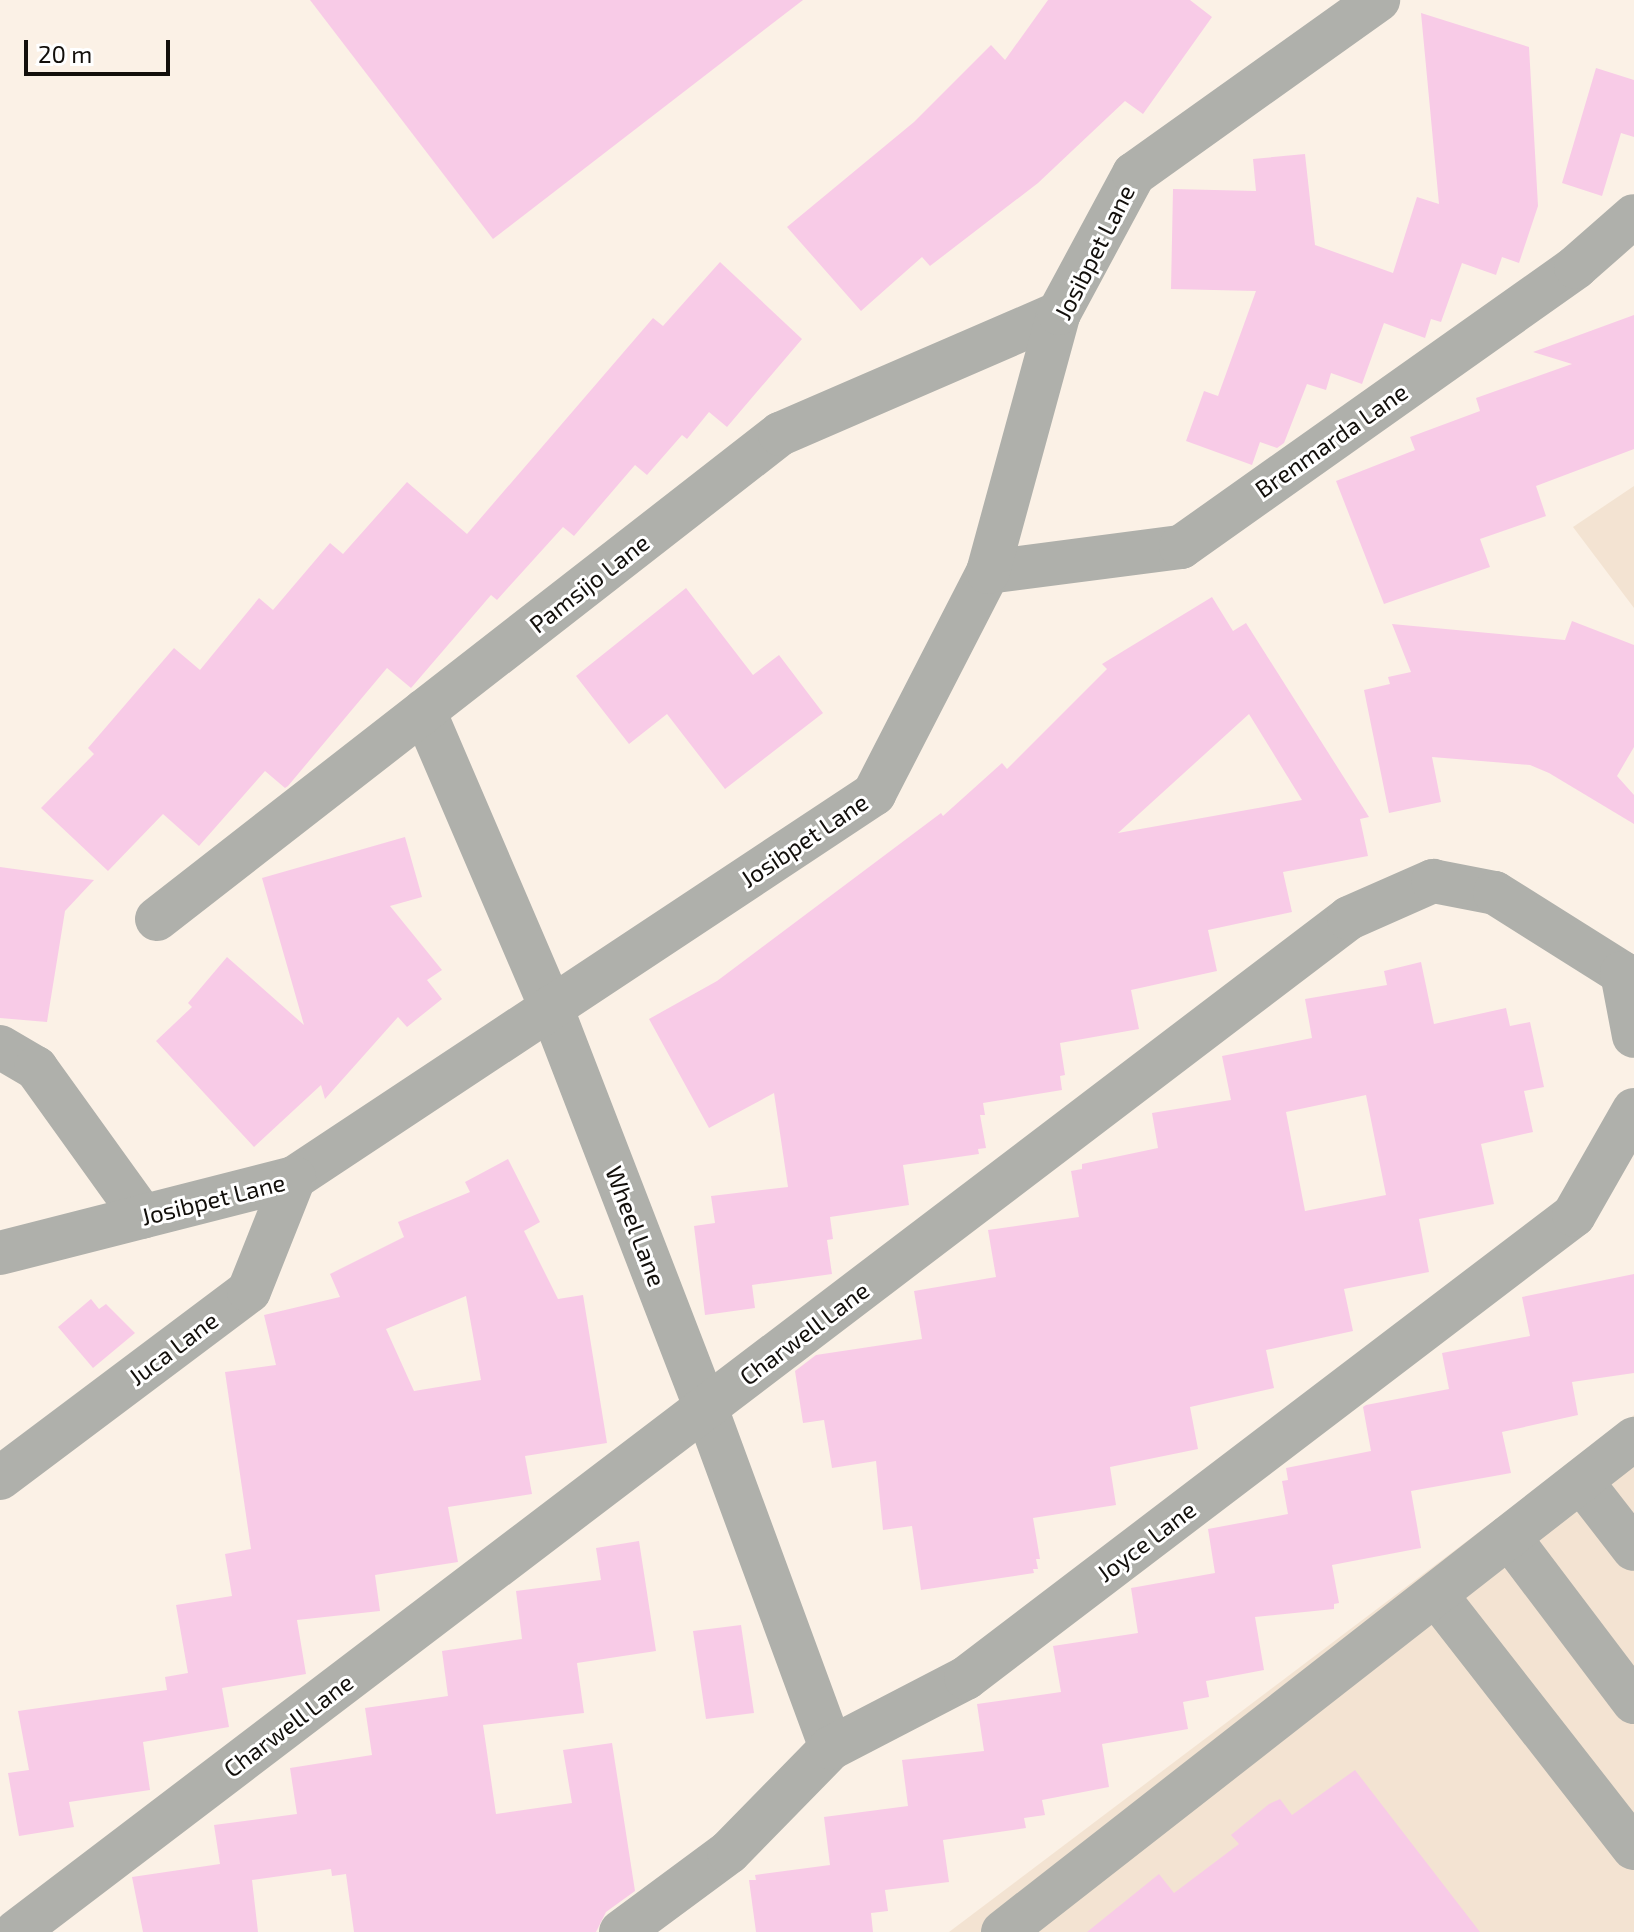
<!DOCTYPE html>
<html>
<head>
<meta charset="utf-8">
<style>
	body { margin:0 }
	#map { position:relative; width:1634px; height:1932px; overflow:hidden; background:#fbf1e6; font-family:"Exo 2",sans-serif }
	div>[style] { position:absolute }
	.built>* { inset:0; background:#f3e3d2 }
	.building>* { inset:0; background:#f8cbe7 }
	.minor>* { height:44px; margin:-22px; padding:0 22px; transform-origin:22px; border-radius:22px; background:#afb0ab }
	span { translate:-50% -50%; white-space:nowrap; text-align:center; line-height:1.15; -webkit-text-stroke:6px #fff; paint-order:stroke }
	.street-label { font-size:24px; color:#120f0b }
	.scale { position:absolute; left:24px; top:40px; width:146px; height:36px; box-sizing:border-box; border:4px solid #120f0b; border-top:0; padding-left:10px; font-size:24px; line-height:28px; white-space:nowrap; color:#120f0b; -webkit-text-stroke:6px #fff; paint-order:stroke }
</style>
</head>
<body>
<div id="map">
	<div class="built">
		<div style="clip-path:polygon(1634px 486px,1634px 608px,1573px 527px)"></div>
		<div style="clip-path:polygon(1634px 1415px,1634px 1932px,949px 1932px)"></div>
	</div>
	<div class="building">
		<div style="clip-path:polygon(310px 0,803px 0,493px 239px)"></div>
		<div style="clip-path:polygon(1048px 0,1190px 0,1212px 17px,1143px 114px,1125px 101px,1038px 183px,930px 266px,922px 257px,861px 311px,787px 227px,914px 122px,991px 45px,1005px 60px)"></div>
		<div style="clip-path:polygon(1421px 13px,1529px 47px,1538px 206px,1519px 263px,1502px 257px,1496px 275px,1462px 263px,1441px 322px,1431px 319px,1425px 338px,1384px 323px,1362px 384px,1331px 373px,1326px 390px,1307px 384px,1284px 443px,1277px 448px,1260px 442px,1252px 465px,1186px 441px,1204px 391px,1218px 396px,1256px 291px,1171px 289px,1173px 189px,1256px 191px,1253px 159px,1305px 154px,1315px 245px,1393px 273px,1417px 197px,1439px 204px)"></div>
		<div style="clip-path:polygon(1596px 68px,1634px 80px,1634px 137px,1621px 133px,1602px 196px,1562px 183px)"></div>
		<div style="clip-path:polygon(720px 262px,802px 339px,727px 427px,709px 412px,687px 439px,682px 435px,647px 475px,635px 465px,574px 536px,563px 527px,497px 600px,491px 595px,411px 688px,387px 668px,288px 786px,285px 788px,265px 771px,199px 846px,163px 814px,108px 871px,41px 808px,94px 754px,88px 748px,174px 648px,200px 670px,259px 598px,273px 610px,330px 543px,343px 554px,407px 482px,467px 534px,653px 318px,663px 326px)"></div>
		<div style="clip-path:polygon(1634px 315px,1634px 449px,1536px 486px,1546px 516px,1480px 539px,1490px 567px,1384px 604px,1336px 481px,1415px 450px,1410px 437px,1480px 411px,1476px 398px,1572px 364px,1533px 352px)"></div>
		<div style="clip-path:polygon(686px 588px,753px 675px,779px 655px,823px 713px,725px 789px,667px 714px,629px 744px,576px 676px)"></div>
		<div style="clip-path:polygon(evenodd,1212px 597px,1233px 631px,1246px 623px,1369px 817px,1360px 819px,1368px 856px,1283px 872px,1292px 912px,1208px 930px,1217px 971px,1131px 990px,1139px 1029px,1060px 1043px,1065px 1075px,1060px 1076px,1062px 1090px,983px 1103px,985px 1115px,980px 1115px,986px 1148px,978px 1149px,979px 1154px,903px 1165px,909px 1205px,830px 1217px,833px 1239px,827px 1240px,832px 1274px,752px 1285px,755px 1308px,705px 1315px,694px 1226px,715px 1223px,711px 1196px,788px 1187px,774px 1093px,709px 1128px,649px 1019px,717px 981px,941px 813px,943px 816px,1002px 763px,1007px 769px,1107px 669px,1102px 664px,1212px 597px,1249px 714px,1302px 800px,1118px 833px,1249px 714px)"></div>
		<div style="clip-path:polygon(1572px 621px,1634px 645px,1634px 747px,1617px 776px,1634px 795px,1634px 824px,1549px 773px,1530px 765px,1432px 757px,1441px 802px,1389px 813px,1364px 690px,1390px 684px,1388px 677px,1411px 672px,1392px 624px,1565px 640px)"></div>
		<div style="clip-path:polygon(405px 837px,422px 897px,390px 906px,442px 970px,427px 980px,442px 999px,407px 1027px,398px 1017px,325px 1099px,321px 1085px,254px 1147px,156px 1041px,192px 1007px,188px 1003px,227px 957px,304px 1025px,262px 878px)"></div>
		<div style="clip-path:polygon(0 867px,94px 880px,65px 911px,47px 1022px,0 1018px)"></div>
		<div style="clip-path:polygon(evenodd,1421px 962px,1434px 1024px,1506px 1008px,1510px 1026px,1530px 1022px,1544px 1087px,1524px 1091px,1533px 1132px,1481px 1144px,1494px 1204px,1419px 1219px,1429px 1272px,1344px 1289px,1353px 1331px,1266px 1350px,1274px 1388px,1190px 1407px,1198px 1449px,1110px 1467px,1116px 1505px,1033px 1518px,1040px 1559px,1036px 1559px,1038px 1569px,1033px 1569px,1034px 1573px,921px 1590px,912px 1526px,883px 1530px,876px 1461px,832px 1468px,824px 1420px,803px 1423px,795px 1371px,816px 1355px,922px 1339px,914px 1291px,996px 1277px,988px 1230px,1079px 1217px,1071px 1171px,1082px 1169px,1082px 1164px,1158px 1148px,1152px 1113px,1231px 1100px,1222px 1056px,1312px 1038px,1305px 999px,1387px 985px,1384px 971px,1421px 962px,1366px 1095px,1386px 1195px,1305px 1211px,1286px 1112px,1366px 1095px)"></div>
		<div style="clip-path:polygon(evenodd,508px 1159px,540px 1222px,524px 1231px,558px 1299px,583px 1295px,607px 1443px,525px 1456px,532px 1494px,448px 1507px,458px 1562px,375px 1575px,380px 1611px,297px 1620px,306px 1674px,222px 1688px,229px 1727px,143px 1742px,150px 1790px,69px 1802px,74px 1827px,19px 1836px,8px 1773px,29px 1770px,18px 1711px,167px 1690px,165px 1677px,188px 1673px,176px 1605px,232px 1596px,225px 1554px,251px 1549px,225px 1372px,276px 1365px,264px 1315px,340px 1297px,330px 1274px,404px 1237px,398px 1222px,470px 1192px,465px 1182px,508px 1159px,466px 1296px,481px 1380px,414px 1391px,386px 1329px,466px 1296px)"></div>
		<div style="clip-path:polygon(1634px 1274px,1634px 1373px,1572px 1382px,1578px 1415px,1502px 1432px,1511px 1473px,1411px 1491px,1421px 1548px,1332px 1565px,1339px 1603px,1334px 1604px,1334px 1609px,1255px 1617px,1264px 1670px,1206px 1681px,1209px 1697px,1183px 1702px,1188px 1729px,1102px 1744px,1109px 1787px,1042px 1800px,1045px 1815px,1024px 1818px,1026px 1828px,943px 1840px,949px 1882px,885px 1890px,888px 1911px,871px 1913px,873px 1932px,756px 1932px,749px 1880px,756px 1880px,755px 1875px,830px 1865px,824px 1817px,908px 1806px,902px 1760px,984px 1751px,977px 1704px,1061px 1692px,1053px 1646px,1138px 1633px,1131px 1588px,1215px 1573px,1208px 1529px,1288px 1514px,1282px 1481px,1288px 1480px,1286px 1468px,1371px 1451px,1363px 1407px,1366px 1405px,1449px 1389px,1442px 1353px,1530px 1336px,1522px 1297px)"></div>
		<div style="clip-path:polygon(91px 1299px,99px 1309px,106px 1304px,135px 1333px,93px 1368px,58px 1327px)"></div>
		<div style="clip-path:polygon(639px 1541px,656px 1651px,577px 1663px,584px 1713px,483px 1725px,496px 1814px,572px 1803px,563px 1750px,612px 1743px,635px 1891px,606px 1912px,596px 1932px,354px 1932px,346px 1874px,332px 1876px,331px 1869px,252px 1880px,258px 1932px,143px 1932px,132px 1877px,220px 1864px,214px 1825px,297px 1814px,290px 1768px,372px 1755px,365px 1708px,448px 1696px,442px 1651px,522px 1639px,516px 1591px,601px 1580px,596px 1548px)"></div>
		<div style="clip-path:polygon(741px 1625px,754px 1713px,706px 1719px,693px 1631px)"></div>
		<div style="clip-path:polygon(1355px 1770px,1480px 1932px,1087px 1932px,1159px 1874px,1174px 1893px,1239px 1844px,1231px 1835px,1269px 1804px,1280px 1799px,1292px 1815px)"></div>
	</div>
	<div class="minor">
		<div style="left:988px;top:572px;width:195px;rotate:-7.4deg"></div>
		<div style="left:1181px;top:547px;width:484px;rotate:-35.3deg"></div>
		<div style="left:1576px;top:267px;width:77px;rotate:-41.3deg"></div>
		<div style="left:424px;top:711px;width:322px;rotate:66.8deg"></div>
		<div style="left:551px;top:1007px;width:430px;rotate:68.9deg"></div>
		<div style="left:706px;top:1408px;width:362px;rotate:69.8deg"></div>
		<div style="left:157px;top:919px;width:790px;rotate:-37.9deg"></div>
		<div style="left:780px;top:434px;width:304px;rotate:-23.4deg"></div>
		<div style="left:0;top:1047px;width:42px;rotate:30.3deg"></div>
		<div style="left:36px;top:1068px;width:183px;rotate:54.3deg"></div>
		<div style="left:0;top:1253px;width:303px;rotate:-14.3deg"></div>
		<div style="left:294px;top:1178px;width:696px;rotate:-33.51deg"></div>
		<div style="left:874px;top:794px;width:250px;rotate:-62.8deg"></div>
		<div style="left:988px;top:572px;width:269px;rotate:-74.7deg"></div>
		<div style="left:1059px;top:313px;width:158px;rotate:-61.7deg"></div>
		<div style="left:1134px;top:174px;width:300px;rotate:-35.5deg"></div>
		<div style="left:0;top:1478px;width:311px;rotate:-36.9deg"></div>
		<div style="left:249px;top:1291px;width:122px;rotate:-68.3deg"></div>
		<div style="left:1581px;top:1481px;width:86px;rotate:52.1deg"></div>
		<div style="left:1509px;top:1537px;width:207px;rotate:52.9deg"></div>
		<div style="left:1436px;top:1595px;width:321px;rotate:52deg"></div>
		<div style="left:16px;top:1932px;width:1675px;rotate:-37.26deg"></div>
		<div style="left:1349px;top:918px;width:92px;rotate:-23.8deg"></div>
		<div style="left:1433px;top:881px;width:63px;rotate:11deg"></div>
		<div style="left:1495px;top:893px;width:150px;rotate:32.2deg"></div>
		<div style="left:1622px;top:973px;width:64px;rotate:79.2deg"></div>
		<div style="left:621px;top:1932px;width:134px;rotate:-36.5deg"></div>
		<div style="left:729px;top:1852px;width:146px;rotate:-45.6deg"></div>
		<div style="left:831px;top:1748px;width:152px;rotate:-27.4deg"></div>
		<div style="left:966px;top:1678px;width:764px;rotate:-37.29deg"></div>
		<div style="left:1574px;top:1215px;width:121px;rotate:-60.3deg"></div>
		<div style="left:1003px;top:1932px;width:801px;rotate:-38deg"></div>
	</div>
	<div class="street-label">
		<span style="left:1094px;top:252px;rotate:-63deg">Josibpet Lane</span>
		<span style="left:1331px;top:440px;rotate:-35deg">Brenmarda Lane</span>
		<span style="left:589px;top:583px;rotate:-38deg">Pamsijo Lane</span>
		<span style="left:804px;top:840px;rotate:-34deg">Josibpet Lane</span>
		<span style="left:213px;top:1199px;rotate:-14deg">Josibpet Lane</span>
		<span style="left:636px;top:1226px;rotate:69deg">Wheel Lane</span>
		<span style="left:804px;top:1333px;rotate:-37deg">Charwell Lane</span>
		<span style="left:173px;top:1348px;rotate:-37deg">Juca Lane</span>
		<span style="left:1146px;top:1541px;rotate:-37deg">Joyce Lane</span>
		<span style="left:288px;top:1725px;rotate:-37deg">Charwell Lane</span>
	</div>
	<div class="scale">20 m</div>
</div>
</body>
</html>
